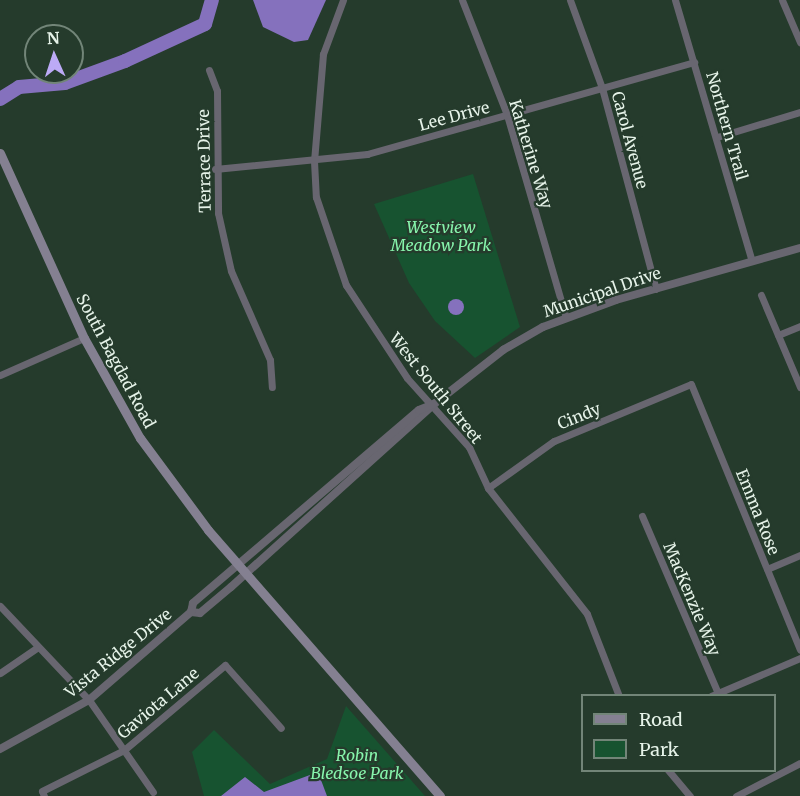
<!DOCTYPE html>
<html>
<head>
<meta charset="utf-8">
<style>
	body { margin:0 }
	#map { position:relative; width:800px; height:796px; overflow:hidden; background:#253b2c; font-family:Merriweather,serif }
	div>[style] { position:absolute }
	.green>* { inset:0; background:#175330 }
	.water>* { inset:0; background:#8571bd }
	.round { border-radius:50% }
	.river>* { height:14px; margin:-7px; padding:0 7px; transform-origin:7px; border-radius:7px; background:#8571bd }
	.minor>* { height:7px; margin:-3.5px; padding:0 3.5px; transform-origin:3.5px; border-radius:3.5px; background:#686670 }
	.tertiary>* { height:8px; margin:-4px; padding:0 4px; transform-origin:4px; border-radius:4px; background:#686670 }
	.secondary>* { height:9px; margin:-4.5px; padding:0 4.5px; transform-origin:4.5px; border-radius:4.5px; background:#848091 }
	span { translate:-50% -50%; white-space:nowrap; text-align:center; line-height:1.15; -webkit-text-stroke:4.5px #253b2c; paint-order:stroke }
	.street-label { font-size:16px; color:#e6f3e9 }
	.park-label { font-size:16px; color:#87f5ac; font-style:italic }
	.legend { position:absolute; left:581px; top:694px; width:195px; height:78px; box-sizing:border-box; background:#253b2c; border:2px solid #728578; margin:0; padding:8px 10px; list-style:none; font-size:18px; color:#e6f3e9 }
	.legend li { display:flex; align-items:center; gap:12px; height:30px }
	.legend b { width:30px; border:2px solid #728578 }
	.north { position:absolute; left:24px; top:24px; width:60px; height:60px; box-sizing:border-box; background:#253b2c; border:2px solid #728578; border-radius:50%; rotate:357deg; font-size:16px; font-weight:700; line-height:24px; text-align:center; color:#e6f3e9 }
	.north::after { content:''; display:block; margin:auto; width:21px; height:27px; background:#bcaaf6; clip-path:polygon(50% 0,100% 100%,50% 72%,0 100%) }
</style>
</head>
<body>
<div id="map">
	<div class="green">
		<div style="clip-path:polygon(473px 174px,520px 327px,475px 358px,435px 321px,409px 283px,374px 204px)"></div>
		<div style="clip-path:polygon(346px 706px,425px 796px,204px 796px,192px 752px,214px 730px,270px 784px,327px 759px)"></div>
	</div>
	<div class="water">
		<div style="clip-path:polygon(253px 0,326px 0,308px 40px,294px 42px,263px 27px)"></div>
		<div class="round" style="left:448px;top:299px;width:16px;height:16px"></div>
		<div style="clip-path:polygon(318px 772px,327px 796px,221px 796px,245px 777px,264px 792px)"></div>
	</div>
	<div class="river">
		<div style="left:0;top:99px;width:22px;rotate:-32deg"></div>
		<div style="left:19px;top:87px;width:46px;rotate:-5deg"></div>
		<div style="left:65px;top:83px;width:64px;rotate:-20.1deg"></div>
		<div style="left:125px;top:61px;width:88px;rotate:-24.8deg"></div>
		<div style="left:205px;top:24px;width:25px;rotate:-74deg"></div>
	</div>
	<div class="minor">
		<div style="left:343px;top:0;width:58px;rotate:110.3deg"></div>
		<div style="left:323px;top:54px;width:107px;rotate:94.8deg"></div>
		<div style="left:314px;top:161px;width:36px;rotate:87deg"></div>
		<div style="left:316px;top:197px;width:93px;rotate:71.2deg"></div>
		<div style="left:346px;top:285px;width:111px;rotate:56.7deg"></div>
		<div style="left:407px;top:378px;width:93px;rotate:48.1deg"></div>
		<div style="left:469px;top:447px;width:45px;rotate:65.1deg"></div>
		<div style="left:488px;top:488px;width:160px;rotate:51.8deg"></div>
		<div style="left:587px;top:614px;width:88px;rotate:68.7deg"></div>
		<div style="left:462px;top:0;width:123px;rotate:68.6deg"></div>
		<div style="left:507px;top:115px;width:211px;rotate:73.8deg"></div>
		<div style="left:570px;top:0;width:94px;rotate:70deg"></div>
		<div style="left:602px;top:88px;width:208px;rotate:75deg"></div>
		<div style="left:675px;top:0;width:272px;rotate:73.6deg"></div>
		<div style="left:782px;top:0;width:46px;rotate:66.8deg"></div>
		<div style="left:209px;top:70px;width:22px;rotate:69deg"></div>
		<div style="left:217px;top:91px;width:122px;rotate:89.5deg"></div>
		<div style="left:218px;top:213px;width:59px;rotate:77.4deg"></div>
		<div style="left:231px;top:271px;width:97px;rotate:66.3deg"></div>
		<div style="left:270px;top:360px;width:27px;rotate:86deg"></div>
		<div style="left:717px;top:137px;width:87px;rotate:-16.8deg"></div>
		<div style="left:215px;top:169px;width:153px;rotate:-5.6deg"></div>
		<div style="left:367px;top:154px;width:340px;rotate:-15.7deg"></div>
		<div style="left:761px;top:295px;width:100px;rotate:67deg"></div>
		<div style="left:778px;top:335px;width:24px;rotate:-22deg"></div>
		<div style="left:0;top:375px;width:92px;rotate:-23.8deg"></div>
		<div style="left:488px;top:488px;width:81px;rotate:-35.5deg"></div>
		<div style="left:554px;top:441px;width:148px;rotate:-22.6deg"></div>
		<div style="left:691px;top:384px;width:287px;rotate:67.7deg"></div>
		<div style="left:642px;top:516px;width:193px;rotate:66.8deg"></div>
		<div style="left:767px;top:569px;width:36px;rotate:-23deg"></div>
		<div style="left:0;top:606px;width:129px;rotate:46.6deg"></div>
		<div style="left:89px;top:700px;width:112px;rotate:55.2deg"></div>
		<div style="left:0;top:673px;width:46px;rotate:-34.4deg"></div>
		<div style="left:711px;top:696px;width:97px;rotate:-23.1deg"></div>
		<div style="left:668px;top:770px;width:34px;rotate:50deg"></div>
		<div style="left:44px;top:796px;width:5px;rotate:-112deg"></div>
		<div style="left:42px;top:791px;width:92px;rotate:-26.6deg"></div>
		<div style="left:124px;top:750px;width:132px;rotate:-40.1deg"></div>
		<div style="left:225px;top:665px;width:84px;rotate:48.4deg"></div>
		<div style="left:736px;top:796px;width:72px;rotate:-27.3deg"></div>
	</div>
	<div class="tertiary">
		<div style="left:191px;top:612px;width:9px;rotate:6deg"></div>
		<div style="left:200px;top:613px;width:40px;rotate:-40deg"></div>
		<div style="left:231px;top:587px;width:273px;rotate:-42deg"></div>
		<div style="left:434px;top:404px;width:88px;rotate:-38deg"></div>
		<div style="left:503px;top:350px;width:46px;rotate:-29.9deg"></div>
		<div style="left:543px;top:327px;width:78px;rotate:-20.3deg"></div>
		<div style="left:616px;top:300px;width:191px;rotate:-15.8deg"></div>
		<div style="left:0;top:749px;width:102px;rotate:-28.8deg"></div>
		<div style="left:89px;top:700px;width:135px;rotate:-40.8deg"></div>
		<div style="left:191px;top:612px;width:9px;rotate:-77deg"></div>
		<div style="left:193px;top:603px;width:297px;rotate:-40.5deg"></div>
		<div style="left:419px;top:410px;width:16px;rotate:-22deg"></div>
	</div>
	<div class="secondary">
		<div style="left:0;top:153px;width:203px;rotate:65.6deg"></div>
		<div style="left:84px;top:338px;width:115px;rotate:60.8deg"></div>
		<div style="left:140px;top:438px;width:114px;rotate:53.5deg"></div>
		<div style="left:208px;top:530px;width:353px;rotate:48.9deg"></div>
	</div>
	<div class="street-label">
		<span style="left:454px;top:116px;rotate:-15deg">Lee Drive</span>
		<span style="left:727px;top:126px;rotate:74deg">Northern Trail</span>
		<span style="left:630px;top:140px;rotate:75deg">Carol Avenue</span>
		<span style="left:531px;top:154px;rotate:73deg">Katherine Way</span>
		<span style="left:204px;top:161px;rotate:-91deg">Terrace Drive</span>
		<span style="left:602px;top:292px;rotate:-19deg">Municipal Drive</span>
		<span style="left:116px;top:361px;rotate:62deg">South Bagdad Road</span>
		<span style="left:436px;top:388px;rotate:51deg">West South Street</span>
		<span style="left:579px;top:416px;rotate:-22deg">Cindy</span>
		<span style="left:758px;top:512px;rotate:68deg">Emma Rose</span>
		<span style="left:692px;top:599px;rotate:67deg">MacKenzie Way</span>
		<span style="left:118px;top:653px;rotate:-39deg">Vista Ridge Drive</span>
		<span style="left:158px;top:703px;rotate:-40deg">Gaviota Lane</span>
	</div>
	<div class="park-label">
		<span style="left:441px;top:236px">Westview<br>Meadow Park</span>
		<span style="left:357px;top:764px">Robin<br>Bledsoe Park</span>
	</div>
	<ul class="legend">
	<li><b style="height:8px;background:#848091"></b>Road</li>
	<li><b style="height:16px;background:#175330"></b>Park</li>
	</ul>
	<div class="north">N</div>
</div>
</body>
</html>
